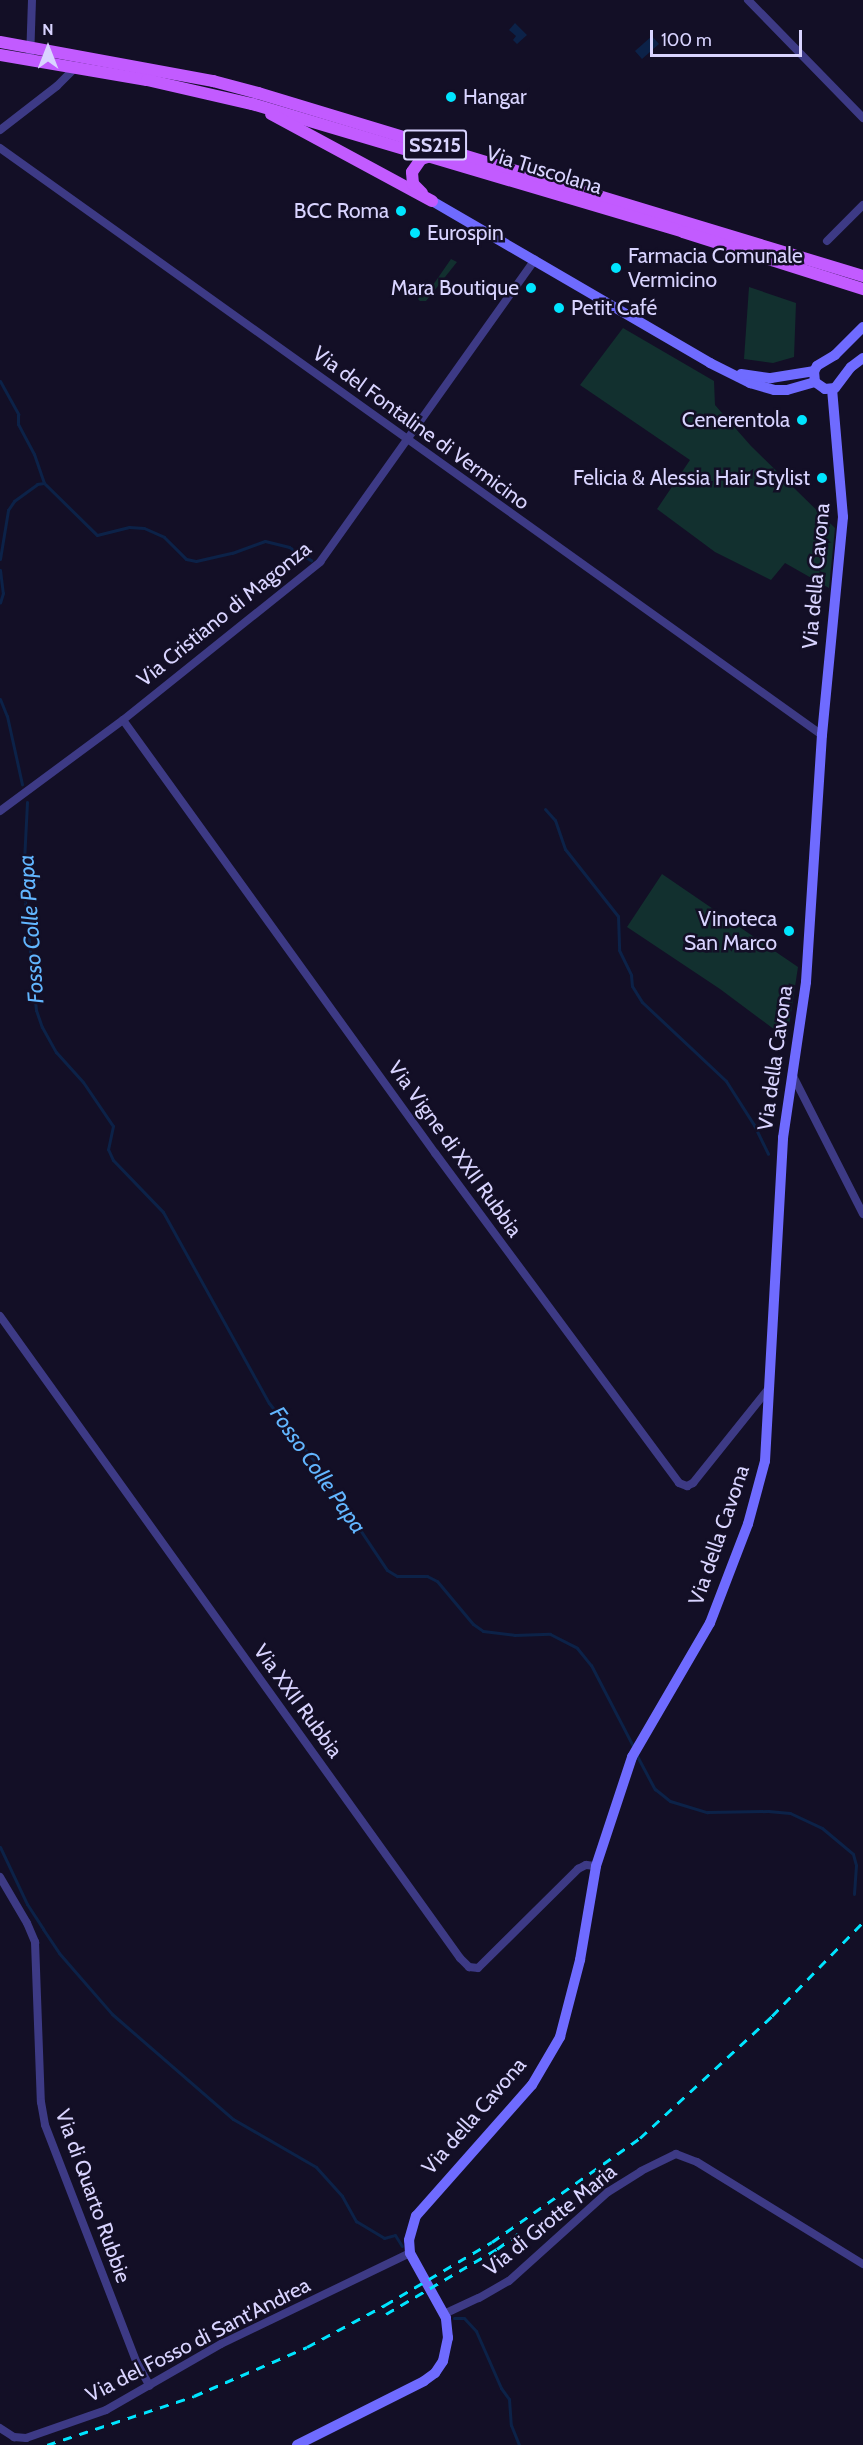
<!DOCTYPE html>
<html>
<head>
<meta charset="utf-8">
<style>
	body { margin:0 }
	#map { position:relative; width:863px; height:2445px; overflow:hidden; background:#130f26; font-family:Cabin,sans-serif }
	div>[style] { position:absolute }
	.green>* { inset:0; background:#12302f }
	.water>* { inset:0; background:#0c2248 }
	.stream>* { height:3px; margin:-1.5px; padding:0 1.5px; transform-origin:1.5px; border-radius:1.5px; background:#0c2248 }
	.street>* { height:8px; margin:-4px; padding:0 4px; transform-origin:4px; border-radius:4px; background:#3d3a85 }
	.secondary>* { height:10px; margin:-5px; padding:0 5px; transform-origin:5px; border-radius:5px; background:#6f6bff }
	.primary>* { height:12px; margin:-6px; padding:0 6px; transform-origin:6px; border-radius:6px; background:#c25bff }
	.rail>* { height:3px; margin-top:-1.5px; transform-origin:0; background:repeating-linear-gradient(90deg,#00e5ff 0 9px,transparent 0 17px) }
	.dots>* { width:16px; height:16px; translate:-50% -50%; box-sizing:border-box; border:3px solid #130f26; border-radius:50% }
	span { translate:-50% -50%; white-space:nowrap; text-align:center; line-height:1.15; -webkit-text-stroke:5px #130f26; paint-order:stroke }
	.shield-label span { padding:2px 4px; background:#130f26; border:2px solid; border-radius:4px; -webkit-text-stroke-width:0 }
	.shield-label { font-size:20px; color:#d9d4ff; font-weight:700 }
	.poi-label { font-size:21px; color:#d9d4ff }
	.left { translate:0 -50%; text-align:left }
	.right { translate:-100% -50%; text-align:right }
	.street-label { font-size:21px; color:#d9d4ff }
	.water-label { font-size:22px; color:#62b6ff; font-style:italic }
	.north { position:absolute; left:18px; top:18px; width:60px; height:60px; -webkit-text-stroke:4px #130f26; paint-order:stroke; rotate:0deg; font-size:16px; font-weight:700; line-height:24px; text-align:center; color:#d9d4ff }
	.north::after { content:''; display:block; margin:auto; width:21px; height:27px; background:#d9d4ff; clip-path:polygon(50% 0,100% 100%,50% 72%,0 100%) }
	.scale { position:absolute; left:650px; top:30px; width:152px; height:27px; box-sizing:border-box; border:3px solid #d9d4ff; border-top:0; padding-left:8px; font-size:18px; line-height:21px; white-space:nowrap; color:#d9d4ff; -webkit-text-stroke:4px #130f26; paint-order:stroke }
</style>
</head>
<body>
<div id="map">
	<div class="green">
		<div style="clip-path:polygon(451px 259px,457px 262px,426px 301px,420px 301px,418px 299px,429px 283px,433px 285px)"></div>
		<div style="clip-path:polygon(749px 287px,796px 303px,794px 357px,773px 363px,744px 359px)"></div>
		<div style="clip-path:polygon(623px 328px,714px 381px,715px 405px,751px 446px,835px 528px,829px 588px,785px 563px,771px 580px,715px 552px,657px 509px,690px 460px,580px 385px)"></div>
		<div style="clip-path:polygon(662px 874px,798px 967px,787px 1039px,720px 989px,627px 927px)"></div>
	</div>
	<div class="water">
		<div style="clip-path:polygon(515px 23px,527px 35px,517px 44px,513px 40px,516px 36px,509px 30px)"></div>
		<div style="clip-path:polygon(652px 36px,659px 44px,642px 59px,635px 51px)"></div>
	</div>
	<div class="stream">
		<div style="left:0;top:381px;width:38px;rotate:61deg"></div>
		<div style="left:18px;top:414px;width:10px;rotate:90deg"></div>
		<div style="left:18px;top:424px;width:34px;rotate:62deg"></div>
		<div style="left:34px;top:454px;width:31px;rotate:71deg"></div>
		<div style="left:44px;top:483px;width:74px;rotate:44.5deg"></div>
		<div style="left:97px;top:535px;width:33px;rotate:-14deg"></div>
		<div style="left:129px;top:527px;width:15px;rotate:4deg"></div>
		<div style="left:144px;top:528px;width:22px;rotate:24deg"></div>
		<div style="left:164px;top:537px;width:31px;rotate:45deg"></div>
		<div style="left:186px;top:559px;width:10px;rotate:11deg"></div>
		<div style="left:196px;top:561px;width:37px;rotate:-13deg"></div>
		<div style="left:232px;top:553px;width:35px;rotate:-20deg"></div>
		<div style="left:265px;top:541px;width:25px;rotate:14deg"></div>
		<div style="left:289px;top:547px;width:26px;rotate:31deg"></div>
		<div style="left:0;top:559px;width:50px;rotate:-80.7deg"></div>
		<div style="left:8px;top:510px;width:11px;rotate:-56deg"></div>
		<div style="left:14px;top:501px;width:29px;rotate:-36deg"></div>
		<div style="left:37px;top:484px;width:7px;rotate:-8deg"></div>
		<div style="left:0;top:570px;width:23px;rotate:83deg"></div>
		<div style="left:3px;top:593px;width:10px;rotate:107deg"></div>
		<div style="left:0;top:699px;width:18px;rotate:68deg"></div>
		<div style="left:7px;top:716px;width:70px;rotate:77.6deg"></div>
		<div style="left:27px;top:802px;width:80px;rotate:92.9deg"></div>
		<div style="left:23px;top:882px;width:129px;rotate:84.2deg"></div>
		<div style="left:36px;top:1010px;width:18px;rotate:71deg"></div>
		<div style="left:42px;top:1027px;width:29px;rotate:61deg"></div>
		<div style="left:56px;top:1052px;width:40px;rotate:48deg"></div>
		<div style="left:83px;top:1082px;width:53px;rotate:55.7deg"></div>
		<div style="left:113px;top:1126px;width:24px;rotate:102deg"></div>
		<div style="left:108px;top:1149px;width:12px;rotate:66deg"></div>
		<div style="left:113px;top:1160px;width:72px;rotate:46.1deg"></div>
		<div style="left:163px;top:1212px;width:218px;rotate:61deg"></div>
		<div style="left:269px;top:1403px;width:73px;rotate:52.2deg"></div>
		<div style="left:314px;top:1461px;width:131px;rotate:56.2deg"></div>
		<div style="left:387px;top:1570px;width:12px;rotate:31deg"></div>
		<div style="left:397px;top:1576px;width:30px"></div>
		<div style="left:427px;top:1576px;width:11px;rotate:27deg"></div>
		<div style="left:437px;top:1581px;width:56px;rotate:50.1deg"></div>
		<div style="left:473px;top:1624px;width:12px;rotate:35deg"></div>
		<div style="left:483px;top:1631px;width:31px;rotate:7deg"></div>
		<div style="left:514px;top:1635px;width:36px;rotate:-2deg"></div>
		<div style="left:550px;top:1634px;width:30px;rotate:27deg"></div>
		<div style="left:577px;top:1648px;width:22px;rotate:51deg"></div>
		<div style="left:591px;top:1665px;width:93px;rotate:62.6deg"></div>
		<div style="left:545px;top:809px;width:15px;rotate:48deg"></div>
		<div style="left:555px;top:820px;width:31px;rotate:71deg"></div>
		<div style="left:565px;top:849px;width:85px;rotate:51.7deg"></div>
		<div style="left:618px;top:916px;width:34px;rotate:88deg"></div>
		<div style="left:619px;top:950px;width:28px;rotate:64deg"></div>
		<div style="left:631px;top:975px;width:11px;rotate:85deg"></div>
		<div style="left:632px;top:986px;width:19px;rotate:58deg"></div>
		<div style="left:642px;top:1002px;width:115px;rotate:43.2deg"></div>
		<div style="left:726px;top:1081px;width:52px;rotate:57.5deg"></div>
		<div style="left:754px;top:1125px;width:32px;rotate:64deg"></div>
		<div style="left:636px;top:1754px;width:40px;rotate:62deg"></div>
		<div style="left:655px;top:1789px;width:19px;rotate:39deg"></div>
		<div style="left:670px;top:1801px;width:39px;rotate:17deg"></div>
		<div style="left:707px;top:1812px;width:61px;rotate:-0.9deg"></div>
		<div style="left:768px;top:1811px;width:22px;rotate:5deg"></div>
		<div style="left:790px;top:1813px;width:35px;rotate:25deg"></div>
		<div style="left:822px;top:1828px;width:40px;rotate:40deg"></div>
		<div style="left:853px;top:1854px;width:11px;rotate:75deg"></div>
		<div style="left:856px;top:1865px;width:29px;rotate:94deg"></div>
		<div style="left:0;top:1847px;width:63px;rotate:64.7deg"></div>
		<div style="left:27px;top:1904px;width:30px;rotate:57deg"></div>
		<div style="left:43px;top:1929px;width:29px;rotate:56deg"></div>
		<div style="left:59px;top:1953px;width:81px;rotate:49deg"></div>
		<div style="left:112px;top:2014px;width:160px;rotate:41deg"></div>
		<div style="left:233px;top:2119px;width:96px;rotate:30deg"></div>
		<div style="left:316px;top:2167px;width:39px;rotate:48deg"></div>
		<div style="left:342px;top:2196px;width:29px;rotate:61deg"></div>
		<div style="left:356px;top:2221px;width:33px;rotate:31deg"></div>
		<div style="left:384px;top:2238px;width:11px;rotate:-15deg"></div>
		<div style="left:395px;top:2235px;width:13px;rotate:58deg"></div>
		<div style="left:454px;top:2318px;width:10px"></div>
		<div style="left:464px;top:2318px;width:18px;rotate:47deg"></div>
		<div style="left:476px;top:2331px;width:62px;rotate:66.3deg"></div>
		<div style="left:501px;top:2388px;width:14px;rotate:54deg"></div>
		<div style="left:509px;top:2399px;width:26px;rotate:86deg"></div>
		<div style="left:511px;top:2425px;width:22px;rotate:68deg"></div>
	</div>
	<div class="street">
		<div style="left:748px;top:0;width:165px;rotate:45.7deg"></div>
		<div style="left:30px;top:60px;width:60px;rotate:-88.1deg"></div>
		<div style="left:0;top:130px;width:72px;rotate:-37.7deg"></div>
		<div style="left:57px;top:86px;width:28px;rotate:-45deg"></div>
		<div style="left:0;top:148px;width:1010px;rotate:35.53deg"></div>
		<div style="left:827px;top:241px;width:51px;rotate:-45deg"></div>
		<div style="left:123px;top:720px;width:534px;rotate:54.23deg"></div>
		<div style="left:435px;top:1153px;width:410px;rotate:53.5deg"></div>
		<div style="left:679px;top:1483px;width:9px;rotate:21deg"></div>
		<div style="left:687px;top:1486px;width:7px;rotate:-27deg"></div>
		<div style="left:693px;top:1483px;width:123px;rotate:-51.3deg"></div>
		<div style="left:0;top:811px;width:153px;rotate:-36.5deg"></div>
		<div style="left:123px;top:720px;width:253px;rotate:-38.7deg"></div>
		<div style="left:320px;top:562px;width:371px;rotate:-54.6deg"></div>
		<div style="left:792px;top:1074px;width:157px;rotate:63.1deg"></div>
		<div style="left:0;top:1316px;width:790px;rotate:54.38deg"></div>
		<div style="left:460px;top:1958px;width:13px;rotate:45deg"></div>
		<div style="left:469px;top:1967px;width:9px;rotate:6deg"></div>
		<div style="left:478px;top:1968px;width:141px;rotate:-44.7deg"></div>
		<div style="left:578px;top:1869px;width:9px;rotate:-27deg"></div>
		<div style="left:586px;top:1865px;width:10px;rotate:6deg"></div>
		<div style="left:0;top:1877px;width:53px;rotate:59.6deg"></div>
		<div style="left:27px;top:1923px;width:21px;rotate:67deg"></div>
		<div style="left:35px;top:1942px;width:160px;rotate:87.9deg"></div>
		<div style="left:41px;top:2102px;width:23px;rotate:80deg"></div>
		<div style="left:45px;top:2125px;width:255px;rotate:68.9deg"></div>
		<div style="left:137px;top:2363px;width:26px;rotate:61deg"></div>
		<div style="left:444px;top:2314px;width:38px;rotate:-25deg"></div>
		<div style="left:479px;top:2298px;width:34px;rotate:-30deg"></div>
		<div style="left:509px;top:2281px;width:133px;rotate:-42deg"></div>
		<div style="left:608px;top:2192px;width:39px;rotate:-32deg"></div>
		<div style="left:641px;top:2171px;width:39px;rotate:-26deg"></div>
		<div style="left:676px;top:2154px;width:22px;rotate:21deg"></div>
		<div style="left:697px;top:2162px;width:195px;rotate:31.6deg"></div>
		<div style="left:0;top:2428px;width:17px;rotate:33deg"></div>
		<div style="left:14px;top:2437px;width:12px;rotate:5deg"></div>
		<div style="left:26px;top:2438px;width:85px;rotate:-19.3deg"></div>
		<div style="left:106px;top:2410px;width:133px;rotate:-29.9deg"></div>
		<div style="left:221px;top:2344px;width:210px;rotate:-25.7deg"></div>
	</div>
	<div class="secondary">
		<div style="left:432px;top:201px;width:322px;rotate:30.2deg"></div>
		<div style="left:710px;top:363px;width:45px;rotate:26.6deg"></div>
		<div style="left:750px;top:383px;width:25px;rotate:16deg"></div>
		<div style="left:774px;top:390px;width:13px"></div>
		<div style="left:787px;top:390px;width:29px;rotate:-16deg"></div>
		<div style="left:863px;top:327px;width:40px;rotate:135deg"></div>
		<div style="left:835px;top:355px;width:21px;rotate:149deg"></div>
		<div style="left:817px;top:366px;width:6px;rotate:121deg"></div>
		<div style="left:814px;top:371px;width:11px;rotate:85deg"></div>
		<div style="left:815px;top:382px;width:12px;rotate:35deg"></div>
		<div style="left:825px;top:389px;width:10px;rotate:-6deg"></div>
		<div style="left:835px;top:388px;width:26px;rotate:-53deg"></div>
		<div style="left:851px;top:367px;width:15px;rotate:-37deg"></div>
		<div style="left:741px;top:374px;width:30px;rotate:8deg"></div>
		<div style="left:771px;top:378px;width:44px;rotate:-9.2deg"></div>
		<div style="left:297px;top:2445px;width:142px;rotate:-26.7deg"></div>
		<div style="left:424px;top:2381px;width:14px;rotate:-36deg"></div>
		<div style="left:435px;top:2373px;width:14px;rotate:-56deg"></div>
		<div style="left:443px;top:2361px;width:24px;rotate:-78deg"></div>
		<div style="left:448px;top:2338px;width:20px;rotate:-96deg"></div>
		<div style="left:446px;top:2318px;width:74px;rotate:-119deg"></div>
		<div style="left:410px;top:2253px;width:13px;rotate:-94deg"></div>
		<div style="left:409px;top:2240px;width:25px;rotate:-74deg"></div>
		<div style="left:416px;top:2216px;width:175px;rotate:-48.5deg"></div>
		<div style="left:532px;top:2085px;width:56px;rotate:-59.7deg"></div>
		<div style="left:560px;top:2037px;width:80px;rotate:-75.4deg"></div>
		<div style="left:580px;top:1960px;width:95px;rotate:-80.3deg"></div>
		<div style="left:596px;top:1866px;width:115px;rotate:-71.7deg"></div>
		<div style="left:632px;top:1757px;width:155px;rotate:-59.8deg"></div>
		<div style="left:710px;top:1623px;width:106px;rotate:-69deg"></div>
		<div style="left:748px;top:1524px;width:65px;rotate:-74.9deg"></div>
		<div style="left:765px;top:1461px;width:324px;rotate:-86.8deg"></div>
		<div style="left:783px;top:1138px;width:158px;rotate:-81.6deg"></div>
		<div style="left:806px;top:982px;width:248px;rotate:-86.3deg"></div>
		<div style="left:822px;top:735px;width:219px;rotate:-84.5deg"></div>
		<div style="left:843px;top:517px;width:128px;rotate:-94.9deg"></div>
	</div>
	<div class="primary">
		<div style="left:0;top:42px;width:217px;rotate:10.4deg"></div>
		<div style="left:213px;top:81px;width:47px;rotate:14.9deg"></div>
		<div style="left:258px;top:93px;width:632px;rotate:16.83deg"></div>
		<div style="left:0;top:55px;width:149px;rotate:9.7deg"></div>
		<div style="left:147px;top:80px;width:108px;rotate:12.9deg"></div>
		<div style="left:252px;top:104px;width:450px;rotate:16.5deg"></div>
		<div style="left:683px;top:232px;width:189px;rotate:17.6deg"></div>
		<div style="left:271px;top:114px;width:183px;rotate:28.4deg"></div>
		<div style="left:422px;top:193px;width:13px;rotate:-135deg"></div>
		<div style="left:413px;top:184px;width:12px;rotate:-95deg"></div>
		<div style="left:412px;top:172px;width:16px;rotate:-55deg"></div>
		<div style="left:421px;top:159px;width:10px;rotate:-17deg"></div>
	</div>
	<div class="rail">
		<div style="left:386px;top:2314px;width:129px;rotate:-30.4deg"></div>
		<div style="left:497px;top:2249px;width:27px;rotate:-36deg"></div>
		<div style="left:47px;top:2445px;width:155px;rotate:-18.4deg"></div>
		<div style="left:194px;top:2396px;width:123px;rotate:-23.4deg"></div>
		<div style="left:307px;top:2347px;width:89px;rotate:-28.3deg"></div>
		<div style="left:385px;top:2305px;width:124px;rotate:-30.5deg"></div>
		<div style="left:492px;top:2242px;width:181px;rotate:-35.1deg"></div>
		<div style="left:640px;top:2138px;width:180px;rotate:-42.7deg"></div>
		<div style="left:772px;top:2016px;width:131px;rotate:-45.9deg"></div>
	</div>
	<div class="dots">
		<div style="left:451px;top:97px;background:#00e5ff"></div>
		<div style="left:401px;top:211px;background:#00e5ff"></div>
		<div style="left:415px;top:233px;background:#00e5ff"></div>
		<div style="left:616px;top:268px;background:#00e5ff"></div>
		<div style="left:531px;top:288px;background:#00e5ff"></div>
		<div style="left:559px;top:308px;background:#00e5ff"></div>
		<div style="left:802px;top:420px;background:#00e5ff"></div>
		<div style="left:822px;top:478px;background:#00e5ff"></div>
		<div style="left:789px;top:931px;background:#00e5ff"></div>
	</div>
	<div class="shield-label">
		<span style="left:435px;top:145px">SS215</span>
	</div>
	<div class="poi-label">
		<span class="left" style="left:463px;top:97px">Hangar</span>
		<span class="right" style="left:389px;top:211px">BCC Roma</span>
		<span class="left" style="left:427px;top:233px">Eurospin</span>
		<span class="left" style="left:628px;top:268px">Farmacia Comunale<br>Vermicino</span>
		<span class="right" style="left:519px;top:288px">Mara Boutique</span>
		<span class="left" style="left:571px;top:308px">Petit Café</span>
		<span class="right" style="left:790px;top:420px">Cenerentola</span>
		<span class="right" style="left:810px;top:478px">Felicia &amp; Alessia Hair Stylist</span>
		<span class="right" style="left:777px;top:931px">Vinoteca<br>San Marco</span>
	</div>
	<div class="street-label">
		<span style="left:544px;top:170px;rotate:17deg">Via Tuscolana</span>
		<span style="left:421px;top:428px;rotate:36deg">Via del Fontaline di Vermicino</span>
		<span style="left:816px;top:576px;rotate:-85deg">Via della Cavona</span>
		<span style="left:224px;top:614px;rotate:-39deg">Via Cristiano di Magonza</span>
		<span style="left:775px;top:1058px;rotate:-82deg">Via della Cavona</span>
		<span style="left:455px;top:1149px;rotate:54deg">Via Vigne di XXII Rubbia</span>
		<span style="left:719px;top:1535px;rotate:-71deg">Via della Cavona</span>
		<span style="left:298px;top:1701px;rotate:54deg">Via XXII Rubbia</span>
		<span style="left:474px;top:2116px;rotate:-49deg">Via della Cavona</span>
		<span style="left:93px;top:2196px;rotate:70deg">Via di Quarto Rubbie</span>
		<span style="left:550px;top:2220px;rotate:-39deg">Via di Grotte Maria</span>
		<span style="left:198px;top:2340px;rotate:-27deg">Via del Fosso di Sant'Andrea</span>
	</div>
	<div class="water-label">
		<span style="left:31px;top:929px;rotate:-94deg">Fosso Colle Papa</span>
		<span style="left:318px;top:1470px;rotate:55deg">Fosso Colle Papa</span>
	</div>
	<div class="north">N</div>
	<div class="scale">100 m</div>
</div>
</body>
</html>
